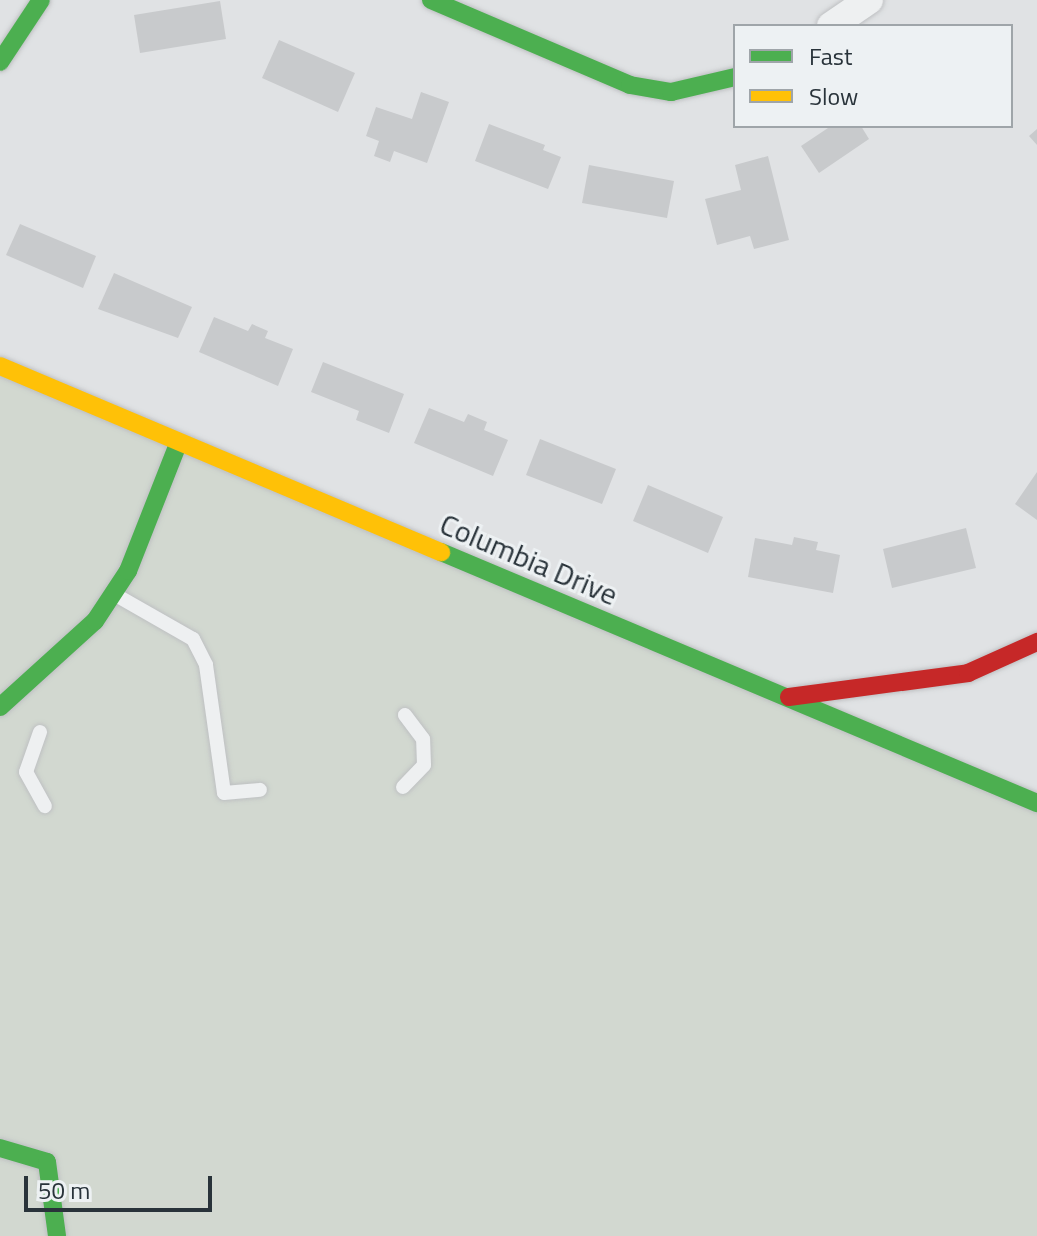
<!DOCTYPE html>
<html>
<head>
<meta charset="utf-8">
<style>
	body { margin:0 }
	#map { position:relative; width:1037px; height:1236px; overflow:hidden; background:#e0e2e4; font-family:"Titillium Web",sans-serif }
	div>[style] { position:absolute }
	.green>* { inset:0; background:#d2d8d0 }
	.building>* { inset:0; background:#c8cacc }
	.roads { filter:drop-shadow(0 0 2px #bec0c2) drop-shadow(0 0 2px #bec0c2) }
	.lane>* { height:14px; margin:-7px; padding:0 7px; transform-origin:7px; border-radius:7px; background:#eef0f1 }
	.street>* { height:28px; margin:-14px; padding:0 14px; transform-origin:14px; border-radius:14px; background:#eef0f1 }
	.fast>* { height:18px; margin:-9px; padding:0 9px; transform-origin:9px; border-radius:9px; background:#4caf50 }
	.slow>* { height:18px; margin:-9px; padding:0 9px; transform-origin:9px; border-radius:9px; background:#ffc107 }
	.jam>* { height:18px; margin:-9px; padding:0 9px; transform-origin:9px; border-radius:9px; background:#c62828 }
	span { translate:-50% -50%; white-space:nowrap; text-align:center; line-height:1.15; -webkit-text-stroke:6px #edf1f3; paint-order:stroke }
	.street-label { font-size:30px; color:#29333a }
	.legend { position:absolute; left:733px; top:24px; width:280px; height:104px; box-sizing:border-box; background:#edf1f3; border:2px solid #9fa5a9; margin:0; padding:10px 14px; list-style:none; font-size:24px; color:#29333a }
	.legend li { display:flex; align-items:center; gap:16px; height:40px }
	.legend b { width:40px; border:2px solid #9fa5a9 }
	.scale { position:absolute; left:24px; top:1176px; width:188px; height:36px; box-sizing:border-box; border:4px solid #29333a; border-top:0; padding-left:10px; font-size:24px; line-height:28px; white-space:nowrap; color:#29333a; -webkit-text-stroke:6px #edf1f3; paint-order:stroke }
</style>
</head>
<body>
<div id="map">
	<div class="green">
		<div style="clip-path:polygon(0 373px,1037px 806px,1037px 1236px,0 1236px)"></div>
	</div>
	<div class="building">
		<div style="clip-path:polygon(220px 1px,226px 39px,140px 53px,134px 15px)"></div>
		<div style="clip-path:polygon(279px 40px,355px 73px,338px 112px,262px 78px)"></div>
		<div style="clip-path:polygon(421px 92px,449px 102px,427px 163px,394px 151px,390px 162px,374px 156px,379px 141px,366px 136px,376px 107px,412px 119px)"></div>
		<div style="clip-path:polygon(489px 124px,545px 145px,543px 150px,561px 157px,548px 189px,475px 161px)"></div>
		<div style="clip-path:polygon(831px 126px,861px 126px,869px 139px,819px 173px,801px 146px)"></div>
		<div style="clip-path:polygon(1037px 129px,1037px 145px,1029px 136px)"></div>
		<div style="clip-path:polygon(768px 156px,789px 240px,754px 249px,750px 236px,717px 245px,705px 199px,741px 190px,735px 165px)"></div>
		<div style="clip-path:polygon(589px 165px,674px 181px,667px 218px,582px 203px)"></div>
		<div style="clip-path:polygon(20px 224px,96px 256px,83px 288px,6px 255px)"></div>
		<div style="clip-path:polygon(114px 273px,192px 307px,178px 338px,98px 309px)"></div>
		<div style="clip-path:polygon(214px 317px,248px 331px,252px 324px,268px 331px,265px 338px,293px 349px,278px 386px,199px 352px)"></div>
		<div style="clip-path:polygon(323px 362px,404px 394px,389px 433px,356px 420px,359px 411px,311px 392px)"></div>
		<div style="clip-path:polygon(429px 408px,464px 422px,468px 414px,487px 422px,484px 430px,508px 440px,493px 476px,414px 443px)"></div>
		<div style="clip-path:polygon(540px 439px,616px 469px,602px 504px,526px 475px)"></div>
		<div style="clip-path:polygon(1037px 472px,1037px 520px,1015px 504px)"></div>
		<div style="clip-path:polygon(648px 485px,723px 517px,708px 553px,633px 521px)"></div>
		<div style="clip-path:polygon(966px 528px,976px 568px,892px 588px,883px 549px)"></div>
		<div style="clip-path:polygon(794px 537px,818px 542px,816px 550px,840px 555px,833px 593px,748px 577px,755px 538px,792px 545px)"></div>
	</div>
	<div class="roads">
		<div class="lane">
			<div style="left:114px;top:594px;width:91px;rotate:29.7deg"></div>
			<div style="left:193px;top:639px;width:29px;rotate:63deg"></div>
			<div style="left:206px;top:665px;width:129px;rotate:82deg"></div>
			<div style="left:224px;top:793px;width:36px;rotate:-5deg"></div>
			<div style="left:40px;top:732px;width:42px;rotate:109.3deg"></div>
			<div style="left:26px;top:772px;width:39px;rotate:61deg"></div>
			<div style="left:403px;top:787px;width:30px;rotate:-46deg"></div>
			<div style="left:424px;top:765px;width:26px;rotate:-92deg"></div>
			<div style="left:423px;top:739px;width:30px;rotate:-127deg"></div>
		</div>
		<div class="street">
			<div style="left:831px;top:26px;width:46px;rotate:-34.4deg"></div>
		</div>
		<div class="fast">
			<div style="left:431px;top:0;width:216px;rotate:23.1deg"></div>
			<div style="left:630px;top:85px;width:42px;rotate:9.7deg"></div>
			<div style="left:671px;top:92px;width:66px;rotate:-13.2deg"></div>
			<div style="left:0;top:62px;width:74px;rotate:-56.5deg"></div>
			<div style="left:441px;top:552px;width:647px;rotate:22.84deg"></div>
			<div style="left:0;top:707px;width:128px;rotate:-42.2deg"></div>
			<div style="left:95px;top:621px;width:60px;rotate:-56.6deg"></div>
			<div style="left:128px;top:571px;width:136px;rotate:-68.5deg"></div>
			<div style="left:0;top:1148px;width:49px;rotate:16.6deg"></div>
			<div style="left:47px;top:1162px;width:75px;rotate:82.3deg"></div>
		</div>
		<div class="slow">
			<div style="left:0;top:366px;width:479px;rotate:22.9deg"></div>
		</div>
		<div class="jam">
			<div style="left:789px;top:697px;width:181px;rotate:-7.6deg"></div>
			<div style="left:968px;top:673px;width:76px;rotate:-24.2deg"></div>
		</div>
	</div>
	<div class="street-label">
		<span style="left:529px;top:559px;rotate:23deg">Columbia Drive</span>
	</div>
	<ul class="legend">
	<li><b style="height:10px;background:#4caf50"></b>Fast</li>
	<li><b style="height:10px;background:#ffc107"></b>Slow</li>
	</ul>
	<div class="scale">50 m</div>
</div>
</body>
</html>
